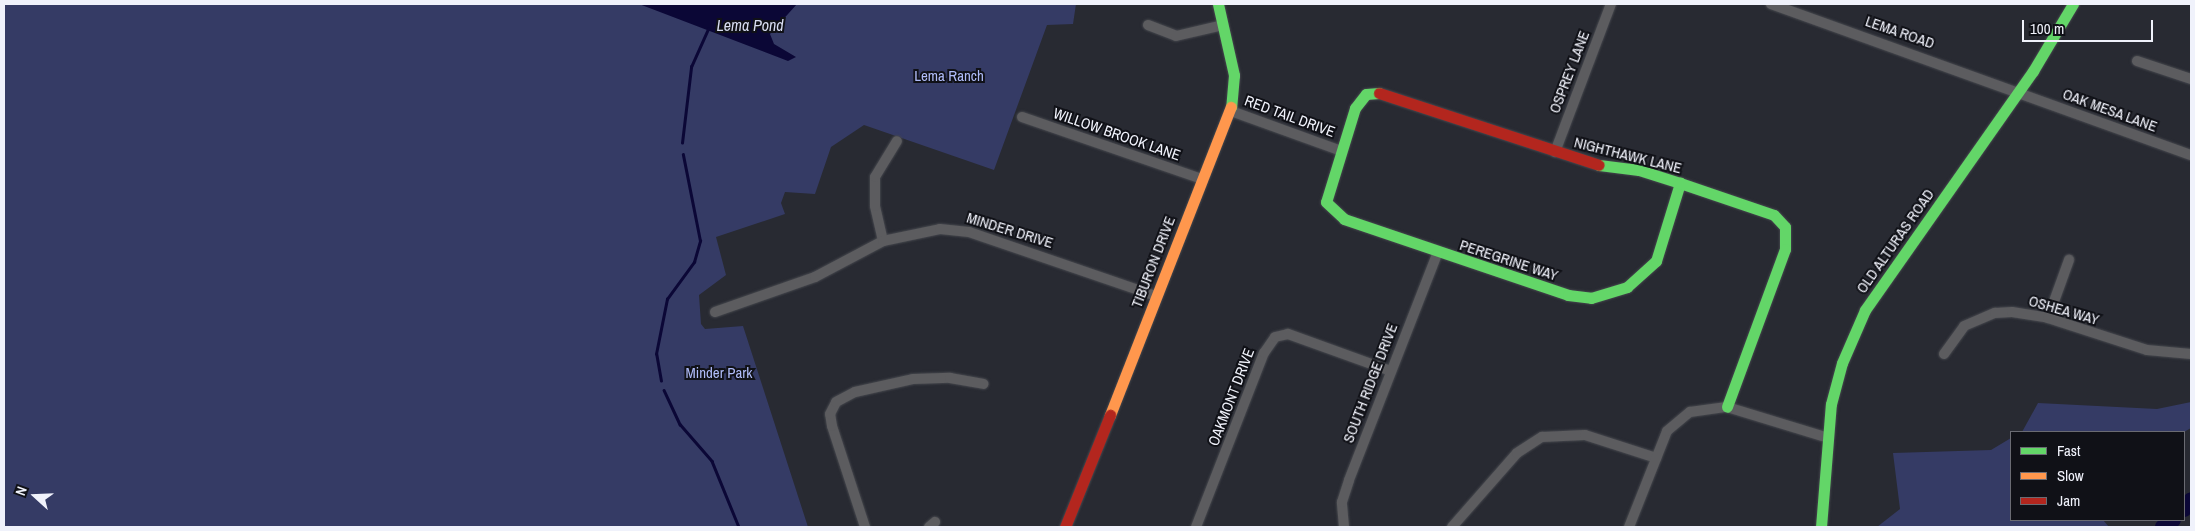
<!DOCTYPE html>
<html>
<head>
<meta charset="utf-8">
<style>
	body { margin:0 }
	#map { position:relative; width:2195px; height:531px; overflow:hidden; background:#282a32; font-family:"Archivo Narrow",sans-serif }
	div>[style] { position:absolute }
	.green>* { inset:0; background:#353b65 }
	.water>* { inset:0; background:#0b0736 }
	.stream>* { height:2.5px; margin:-1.25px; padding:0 1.25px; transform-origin:1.25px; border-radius:1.25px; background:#0b0736 }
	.river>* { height:16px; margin:-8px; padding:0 8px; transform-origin:8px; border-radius:8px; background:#0b0736 }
	.roads { filter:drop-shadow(0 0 1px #45474d) drop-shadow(0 0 1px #45474d) }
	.street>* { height:10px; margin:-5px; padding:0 5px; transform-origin:5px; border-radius:5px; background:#5c5c5f }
	.fast>* { height:11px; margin:-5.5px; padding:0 5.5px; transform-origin:5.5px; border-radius:5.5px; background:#63d668 }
	.slow>* { height:11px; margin:-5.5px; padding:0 5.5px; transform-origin:5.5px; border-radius:5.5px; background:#ff974d }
	.jam>* { height:11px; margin:-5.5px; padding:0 5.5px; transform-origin:5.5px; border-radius:5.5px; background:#b3261e }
	span { translate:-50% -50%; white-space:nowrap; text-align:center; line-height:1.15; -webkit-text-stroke:4px #101117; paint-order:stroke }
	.street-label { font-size:15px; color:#f0f2fb }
	.park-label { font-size:15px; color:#b0bcf9 }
	.water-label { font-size:16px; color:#d8ddf2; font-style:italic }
	.frame { position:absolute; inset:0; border:5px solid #f0f2fb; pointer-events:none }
	.legend { position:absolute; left:2010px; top:431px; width:175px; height:90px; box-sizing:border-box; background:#101117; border:1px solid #6a6b72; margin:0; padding:6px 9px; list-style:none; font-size:15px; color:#f0f2fb }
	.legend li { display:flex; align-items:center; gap:10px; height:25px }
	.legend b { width:25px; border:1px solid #6a6b72 }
	.north { position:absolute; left:10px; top:471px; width:50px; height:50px; -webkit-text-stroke:4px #101117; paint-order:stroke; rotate:290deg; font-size:14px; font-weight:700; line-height:20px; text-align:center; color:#f0f2fb }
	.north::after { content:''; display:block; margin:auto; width:18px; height:22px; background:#f0f2fb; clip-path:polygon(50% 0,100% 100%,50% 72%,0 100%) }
	.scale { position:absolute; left:2022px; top:20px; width:131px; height:22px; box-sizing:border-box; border:2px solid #f0f2fb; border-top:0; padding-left:6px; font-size:15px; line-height:18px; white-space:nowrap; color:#f0f2fb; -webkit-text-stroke:4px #101117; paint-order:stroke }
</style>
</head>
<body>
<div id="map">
	<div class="green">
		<div style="clip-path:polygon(4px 4px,1076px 4px,1073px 24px,1047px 25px,994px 170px,864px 125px,831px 147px,815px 194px,785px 192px,781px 203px,785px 214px,716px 237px,726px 275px,699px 295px,701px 324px,705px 329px,743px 326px,808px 527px,4px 527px)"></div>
		<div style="clip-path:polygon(2191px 402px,2191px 428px,2184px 432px,2022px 432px,2038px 403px,2157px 409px)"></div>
		<div style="clip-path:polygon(2011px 438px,2011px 520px,2103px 520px,2109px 527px,1877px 527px,1900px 509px,1893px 453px,1991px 450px)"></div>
	</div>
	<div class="water">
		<div style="clip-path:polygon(639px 4px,797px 4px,770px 34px,774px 44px,796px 57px,788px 61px)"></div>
	</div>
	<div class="stream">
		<div style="left:682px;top:143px;width:77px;rotate:-83.2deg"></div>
		<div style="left:691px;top:67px;width:42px;rotate:-65.9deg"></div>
		<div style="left:661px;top:381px;width:27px;rotate:-100deg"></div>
		<div style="left:656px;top:354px;width:56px;rotate:-78.7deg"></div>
		<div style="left:667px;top:299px;width:46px;rotate:-53.9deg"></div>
		<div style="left:694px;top:262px;width:22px;rotate:-74deg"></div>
		<div style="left:700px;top:241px;width:88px;rotate:-101.2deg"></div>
		<div style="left:664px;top:390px;width:38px;rotate:65deg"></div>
		<div style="left:680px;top:424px;width:49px;rotate:49.1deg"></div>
		<div style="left:712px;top:461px;width:71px;rotate:67.8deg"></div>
	</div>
	<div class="river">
		<div style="left:2184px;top:509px;width:11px;rotate:-52deg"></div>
		<div style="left:2163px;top:527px;width:12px;rotate:-35deg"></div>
	</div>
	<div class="roads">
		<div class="street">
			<div style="left:1771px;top:4px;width:446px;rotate:19.8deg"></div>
			<div style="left:1148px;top:25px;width:30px;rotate:21deg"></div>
			<div style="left:1176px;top:36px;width:48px;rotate:-13.2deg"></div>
			<div style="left:2137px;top:61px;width:57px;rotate:18.4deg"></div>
			<div style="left:1231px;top:111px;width:115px;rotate:19.9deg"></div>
			<div style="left:1022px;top:117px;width:190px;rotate:19deg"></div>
			<div style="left:1555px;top:152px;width:158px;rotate:-69.3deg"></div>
			<div style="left:883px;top:241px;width:36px;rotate:-103deg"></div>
			<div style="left:875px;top:206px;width:29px;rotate:-90deg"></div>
			<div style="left:875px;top:177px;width:42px;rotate:-58.6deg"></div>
			<div style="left:715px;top:312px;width:106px;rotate:-19.3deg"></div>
			<div style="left:815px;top:277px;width:77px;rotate:-27.9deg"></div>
			<div style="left:883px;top:241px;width:58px;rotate:-11.9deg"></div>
			<div style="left:940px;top:229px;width:29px;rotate:6deg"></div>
			<div style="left:969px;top:232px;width:198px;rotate:18.9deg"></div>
			<div style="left:2048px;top:318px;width:62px;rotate:-70.1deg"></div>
			<div style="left:1944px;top:354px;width:34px;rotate:-54deg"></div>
			<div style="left:1964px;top:326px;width:34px;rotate:-23deg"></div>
			<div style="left:1995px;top:313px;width:17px;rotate:-3deg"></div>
			<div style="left:2012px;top:312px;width:36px;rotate:9deg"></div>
			<div style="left:2048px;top:318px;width:104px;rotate:17.9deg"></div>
			<div style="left:2147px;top:350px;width:44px;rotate:5.2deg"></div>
			<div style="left:865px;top:527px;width:106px;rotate:-108.1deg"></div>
			<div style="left:832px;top:426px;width:12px;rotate:-99deg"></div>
			<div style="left:830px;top:414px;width:13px;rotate:-63deg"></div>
			<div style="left:836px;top:402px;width:21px;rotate:-28deg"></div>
			<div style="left:855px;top:392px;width:59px;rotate:-12.6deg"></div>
			<div style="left:913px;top:379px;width:37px;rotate:-2deg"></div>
			<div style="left:950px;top:378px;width:34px;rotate:10deg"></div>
			<div style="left:929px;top:527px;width:8px;rotate:-40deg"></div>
			<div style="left:1196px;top:527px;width:187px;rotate:-68.7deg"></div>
			<div style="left:1264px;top:353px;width:19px;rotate:-55deg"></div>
			<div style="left:1275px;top:337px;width:13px;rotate:-13deg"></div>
			<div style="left:1288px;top:334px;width:109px;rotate:19.8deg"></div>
			<div style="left:1344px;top:527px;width:25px;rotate:-95deg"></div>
			<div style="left:1342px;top:502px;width:23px;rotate:-72deg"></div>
			<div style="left:1349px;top:480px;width:245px;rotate:-68.7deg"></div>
			<div style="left:1452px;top:527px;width:98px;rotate:-48.7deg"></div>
			<div style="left:1517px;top:453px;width:30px;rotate:-33deg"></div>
			<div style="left:1542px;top:437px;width:43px;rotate:-2.7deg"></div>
			<div style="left:1585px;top:435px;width:75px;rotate:17.9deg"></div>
			<div style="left:1629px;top:527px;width:103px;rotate:-68.4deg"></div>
			<div style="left:1667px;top:431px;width:30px;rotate:-40deg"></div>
			<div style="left:1690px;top:412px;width:37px;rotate:-8deg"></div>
			<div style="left:1727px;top:407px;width:102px;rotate:17deg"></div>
		</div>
		<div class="fast">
			<div style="left:1218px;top:4px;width:73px;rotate:77.3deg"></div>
			<div style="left:1234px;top:75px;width:32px;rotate:95deg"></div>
			<div style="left:1379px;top:93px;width:13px;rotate:176deg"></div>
			<div style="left:1366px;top:94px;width:18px;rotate:128deg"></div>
			<div style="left:1355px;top:108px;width:98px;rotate:107.1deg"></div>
			<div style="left:1326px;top:202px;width:25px;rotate:43deg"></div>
			<div style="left:1344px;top:219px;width:237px;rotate:18.7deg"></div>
			<div style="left:1568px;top:295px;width:23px;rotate:7deg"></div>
			<div style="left:1591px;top:298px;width:38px;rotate:-17deg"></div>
			<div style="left:1627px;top:287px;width:39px;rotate:-42deg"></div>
			<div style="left:1656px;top:261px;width:82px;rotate:-72.9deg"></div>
			<div style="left:1599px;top:165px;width:40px;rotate:7.1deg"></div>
			<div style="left:1639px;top:170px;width:43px;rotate:17.6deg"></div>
			<div style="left:1680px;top:183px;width:99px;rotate:18.8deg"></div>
			<div style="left:1774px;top:215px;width:16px;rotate:47deg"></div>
			<div style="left:1785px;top:227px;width:22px;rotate:90deg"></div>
			<div style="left:1785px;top:249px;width:168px;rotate:110.2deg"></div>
			<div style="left:1821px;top:527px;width:123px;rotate:-85.4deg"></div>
			<div style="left:1831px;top:404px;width:42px;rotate:-75deg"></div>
			<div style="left:1842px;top:363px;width:58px;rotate:-66.5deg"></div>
			<div style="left:1865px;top:310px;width:292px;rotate:-54.9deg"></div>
			<div style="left:2033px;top:71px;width:78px;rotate:-59.2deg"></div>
		</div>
		<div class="slow">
			<div style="left:1110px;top:415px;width:331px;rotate:-68.6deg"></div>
		</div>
		<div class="jam">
			<div style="left:1379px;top:93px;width:231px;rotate:18.1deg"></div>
			<div style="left:1065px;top:527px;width:121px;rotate:-68.1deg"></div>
		</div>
	</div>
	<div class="street-label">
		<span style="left:1900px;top:32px;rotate:19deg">LEMA ROAD</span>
		<span style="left:1569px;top:72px;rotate:-69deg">OSPREY LANE</span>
		<span style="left:2110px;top:110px;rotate:20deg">OAK MESA LANE</span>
		<span style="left:1290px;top:116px;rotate:20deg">RED TAIL DRIVE</span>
		<span style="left:1117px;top:134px;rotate:19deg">WILLOW BROOK LANE</span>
		<span style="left:1628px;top:155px;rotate:14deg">NIGHTHAWK LANE</span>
		<span style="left:1010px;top:230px;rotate:17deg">MINDER DRIVE</span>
		<span style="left:1895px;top:241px;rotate:-55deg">OLD ALTURAS ROAD</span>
		<span style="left:1509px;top:260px;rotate:18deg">PEREGRINE WAY</span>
		<span style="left:1153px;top:262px;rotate:-69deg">TIBURON DRIVE</span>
		<span style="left:2064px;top:310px;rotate:16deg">OSHEA WAY</span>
		<span style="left:1370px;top:383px;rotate:-69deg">SOUTH RIDGE DRIVE</span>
		<span style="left:1231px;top:397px;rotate:-69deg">OAKMONT DRIVE</span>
	</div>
	<div class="park-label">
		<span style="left:949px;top:76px">Lema Ranch</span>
		<span style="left:719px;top:373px">Minder Park</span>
	</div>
	<div class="water-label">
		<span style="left:750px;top:25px">Lema Pond</span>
	</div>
	<div class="frame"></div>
	<ul class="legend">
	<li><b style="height:6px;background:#63d668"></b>Fast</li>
	<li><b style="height:6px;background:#ff974d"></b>Slow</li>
	<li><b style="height:6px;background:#b3261e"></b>Jam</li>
	</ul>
	<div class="north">N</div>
	<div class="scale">100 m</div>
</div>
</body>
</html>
